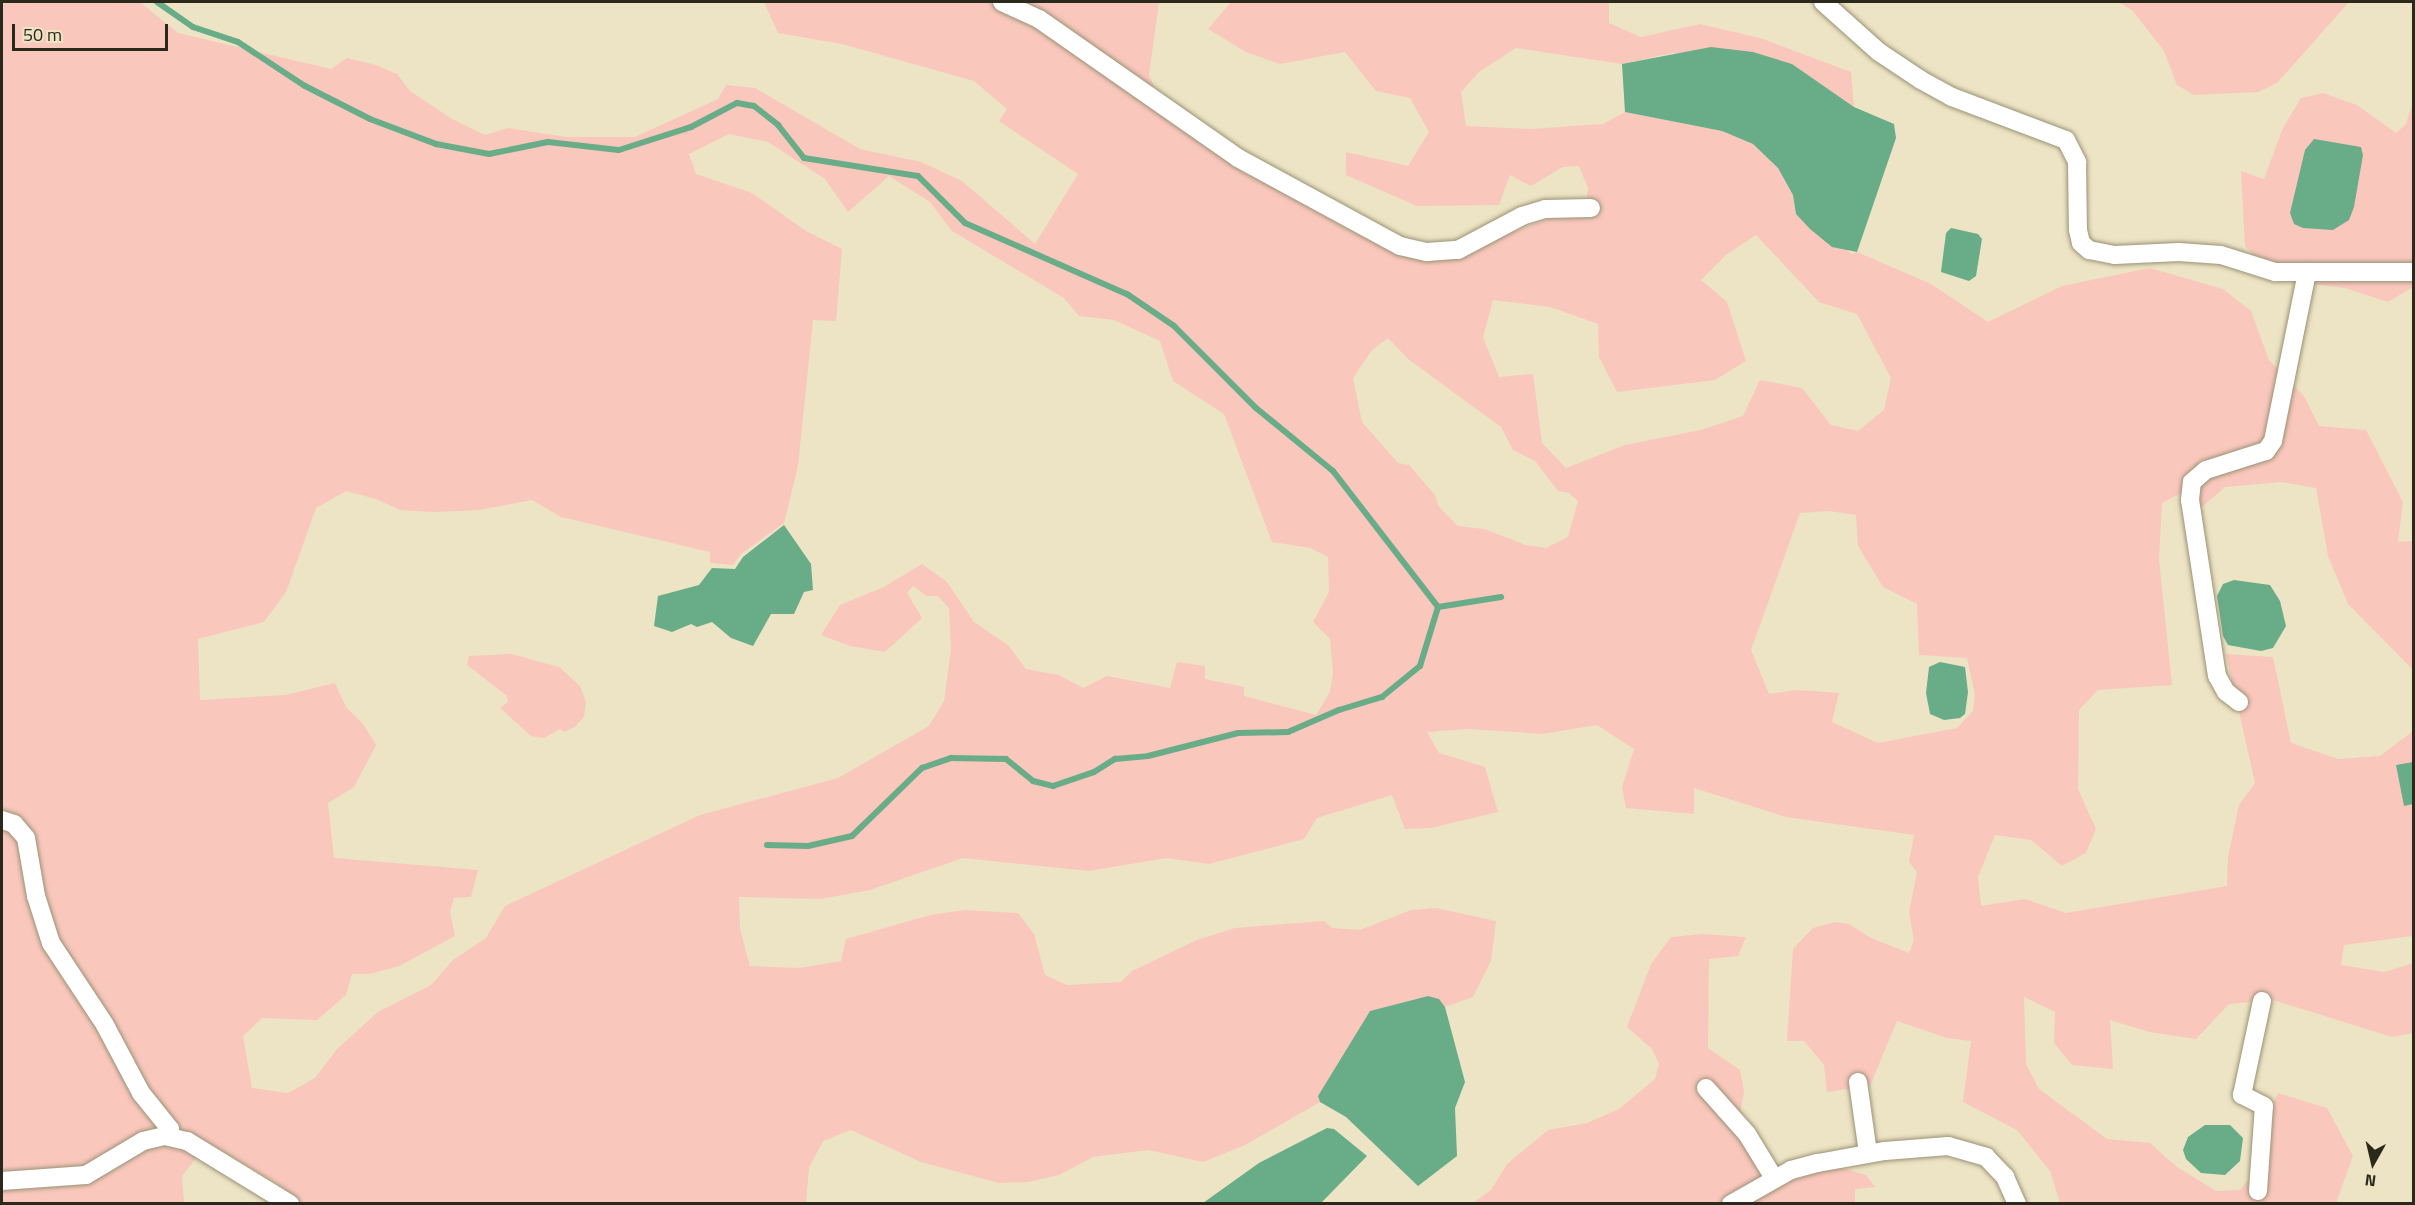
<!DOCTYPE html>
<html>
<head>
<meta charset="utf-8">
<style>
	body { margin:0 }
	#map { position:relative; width:2415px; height:1205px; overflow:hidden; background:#ece4c4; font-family:"Titillium Web",sans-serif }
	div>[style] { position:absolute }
	.green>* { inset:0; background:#fac7bd }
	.water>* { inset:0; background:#69ac88 }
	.stream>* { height:6px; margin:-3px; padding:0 3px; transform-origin:3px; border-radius:3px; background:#69ac88 }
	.roads { filter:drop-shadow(0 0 2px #9a9275) drop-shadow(0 0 2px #9a9275) }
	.street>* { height:18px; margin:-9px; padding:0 9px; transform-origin:9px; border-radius:9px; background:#fff }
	span { translate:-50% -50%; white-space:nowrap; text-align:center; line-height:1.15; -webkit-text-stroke:6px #ece4c4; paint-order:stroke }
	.frame { position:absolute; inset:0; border:3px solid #2b281c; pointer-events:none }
	.north { position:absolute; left:2343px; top:1133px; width:60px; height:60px; -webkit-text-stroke:4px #ece4c4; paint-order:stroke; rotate:188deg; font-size:16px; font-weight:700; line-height:24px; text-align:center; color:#2b281c }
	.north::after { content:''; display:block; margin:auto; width:21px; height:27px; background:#2b281c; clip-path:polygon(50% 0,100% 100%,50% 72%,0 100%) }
	.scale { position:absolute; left:12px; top:24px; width:156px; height:27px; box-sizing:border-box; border:3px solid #2b281c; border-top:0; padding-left:8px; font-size:18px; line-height:21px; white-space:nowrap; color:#2b281c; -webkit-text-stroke:4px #ece4c4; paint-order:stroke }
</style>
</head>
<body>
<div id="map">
	<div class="green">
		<div style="clip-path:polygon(evenodd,2px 2px,140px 2px,178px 33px,331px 69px,347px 58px,376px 65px,397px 74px,410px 91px,452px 119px,485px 135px,508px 128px,566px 137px,635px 137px,718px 99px,726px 85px,755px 88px,860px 149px,921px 162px,962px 181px,1035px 244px,1078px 174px,999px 121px,1007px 109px,974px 81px,842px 44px,778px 33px,764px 2px,1159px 2px,1149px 75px,1160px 101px,1380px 244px,1463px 251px,1556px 216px,1586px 213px,1588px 188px,1579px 166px,1563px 167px,1531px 186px,1510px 175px,1499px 205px,1417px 206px,1346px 175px,1346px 152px,1408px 166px,1429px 132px,1410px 98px,1376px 91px,1345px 52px,1280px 64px,1246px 52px,1208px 29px,1231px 2px,1609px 2px,1609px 23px,1641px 37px,1700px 24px,1763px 39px,1851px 72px,1854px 107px,1792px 64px,1672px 53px,1622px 64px,1516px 48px,1479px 72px,1461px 92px,1466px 126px,1531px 129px,1603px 124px,1625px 112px,1722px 131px,1753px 144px,1778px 168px,1793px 195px,1796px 214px,1852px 254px,1857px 252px,1931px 284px,1988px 322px,2062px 286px,2150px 268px,2223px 289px,2251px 311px,2269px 360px,2304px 396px,2319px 426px,2366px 430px,2403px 502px,2398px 542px,2413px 541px,2413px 670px,2348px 604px,2328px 556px,2316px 488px,2281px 482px,2225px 487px,2202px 507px,2179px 494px,2162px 503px,2159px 559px,2172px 685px,2098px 690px,2079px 710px,2078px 789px,2096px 829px,2086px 853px,2062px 866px,2031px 840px,1995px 835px,1978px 877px,1981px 906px,2025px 899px,2066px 913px,2227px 886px,2228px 857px,2239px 805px,2255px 783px,2226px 654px,2273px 657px,2291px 743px,2338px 759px,2380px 756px,2413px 731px,2413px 936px,2344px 945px,2341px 965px,2384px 972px,2413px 963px,2413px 1033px,2392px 1037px,2273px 1000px,2229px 1004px,2196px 1039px,2149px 1032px,2110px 1020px,2113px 1069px,2072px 1065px,2054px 1043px,2055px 1012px,2024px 997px,2026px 1064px,2039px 1089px,2107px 1139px,2150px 1143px,2177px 1167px,2216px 1191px,2240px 1190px,2258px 1168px,2269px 1111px,2278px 1093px,2327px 1108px,2353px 1156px,2336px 1203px,2060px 1203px,2050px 1171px,2017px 1130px,1963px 1102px,1971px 1041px,1947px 1038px,1897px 1021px,1870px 1086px,1827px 1092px,1824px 1065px,1804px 1041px,1787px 1041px,1793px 949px,1813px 928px,1835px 922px,1849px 924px,1871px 938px,1909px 953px,1914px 940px,1909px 912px,1917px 872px,1909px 862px,1914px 835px,1786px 817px,1694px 788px,1694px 814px,1626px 808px,1622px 787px,1634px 749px,1597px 725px,1543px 734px,1468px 729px,1427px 732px,1439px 753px,1485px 767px,1498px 812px,1431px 828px,1405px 829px,1392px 795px,1317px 818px,1304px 839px,1209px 864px,1167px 858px,1089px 871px,963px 858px,870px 890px,820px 899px,739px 897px,740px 929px,750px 966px,799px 968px,841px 961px,846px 939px,930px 915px,965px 910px,1018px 913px,1034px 934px,1045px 975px,1067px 985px,1121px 982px,1132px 971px,1197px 940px,1235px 928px,1324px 921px,1332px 928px,1360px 930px,1411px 910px,1436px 908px,1496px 921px,1491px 961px,1473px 997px,1445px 1007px,1428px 996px,1370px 1011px,1318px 1096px,1320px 1102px,1245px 1145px,1203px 1162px,1148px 1150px,1093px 1157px,1059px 1175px,1028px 1182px,999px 1183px,921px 1162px,851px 1130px,823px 1141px,809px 1168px,806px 1203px,303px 1204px,278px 1184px,208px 1143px,182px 1176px,184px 1203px,2px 1204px,2px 2px,729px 134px,768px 142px,825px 179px,848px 212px,889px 176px,930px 202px,952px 231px,1064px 298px,1079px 316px,1114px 320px,1160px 341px,1173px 381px,1224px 414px,1272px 542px,1310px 548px,1328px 557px,1329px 592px,1313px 622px,1330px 639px,1333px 673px,1330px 692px,1316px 715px,1244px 696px,1244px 687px,1205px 679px,1205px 666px,1177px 662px,1170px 688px,1107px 676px,1083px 688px,1059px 675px,1026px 669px,1008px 645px,974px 622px,947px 582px,922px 564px,884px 587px,840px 605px,821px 635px,850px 646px,885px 652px,922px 618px,907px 593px,913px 586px,927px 596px,938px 596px,949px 608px,951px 650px,944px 701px,929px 726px,838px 778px,700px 815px,505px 906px,486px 938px,453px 960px,431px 985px,378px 1012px,337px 1049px,315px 1078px,288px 1093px,252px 1088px,243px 1036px,262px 1018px,317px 1020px,346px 995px,352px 974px,370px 974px,399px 966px,455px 936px,450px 912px,454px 898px,471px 897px,478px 870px,334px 858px,328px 803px,354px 787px,376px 745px,363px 724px,346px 707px,335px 683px,286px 695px,200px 700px,198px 639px,264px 622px,286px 592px,316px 508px,346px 491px,376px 499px,400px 510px,433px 512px,480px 510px,532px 500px,561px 517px,710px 552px,710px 563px,733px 565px,741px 554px,784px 523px,798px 466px,813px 320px,836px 321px,842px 249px,806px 231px,752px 193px,696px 174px,689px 154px,729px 134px,2px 2px,1756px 235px,1819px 302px,1857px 314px,1891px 378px,1884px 410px,1858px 431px,1831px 425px,1802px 388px,1760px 380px,1743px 416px,1701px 430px,1625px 445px,1566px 468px,1542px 443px,1533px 374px,1499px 377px,1483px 337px,1493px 300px,1550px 307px,1598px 324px,1599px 357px,1617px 392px,1715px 380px,1746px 361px,1727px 302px,1701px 280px,1726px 255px,1756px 235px,2px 2px,1388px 338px,1408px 359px,1501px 427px,1513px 450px,1535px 461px,1558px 491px,1569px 493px,1578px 501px,1568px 537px,1546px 548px,1526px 545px,1484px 529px,1458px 526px,1439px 507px,1435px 495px,1409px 465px,1398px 463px,1362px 422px,1353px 378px,1372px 350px,1388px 338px,2px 2px,1829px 511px,1856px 515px,1858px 546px,1883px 587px,1917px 604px,1919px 655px,1967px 658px,1975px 695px,1973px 711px,1957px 728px,1878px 743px,1832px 722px,1839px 693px,1796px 690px,1769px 694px,1751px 650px,1800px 513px,1829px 511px)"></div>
		<div style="clip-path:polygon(2118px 2px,2349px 2px,2277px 83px,2258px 92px,2194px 95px,2177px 85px,2164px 51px,2132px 10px)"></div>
		<div style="clip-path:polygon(2323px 93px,2357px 105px,2396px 133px,2406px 124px,2413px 101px,2413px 287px,2388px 302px,2345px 288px,2280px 280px,2245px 246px,2241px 171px,2264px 179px,2283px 128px,2301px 98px)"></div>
		<div style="clip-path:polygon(511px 654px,559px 667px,580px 686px,586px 702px,584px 717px,575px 727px,564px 732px,560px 729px,544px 738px,531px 736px,500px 708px,508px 702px,507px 696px,467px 665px,469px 656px)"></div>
		<div style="clip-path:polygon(1703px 934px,1746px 937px,1738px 956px,1709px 959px,1708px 1048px,1740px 1070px,1744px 1092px,1737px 1130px,1780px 1181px,1832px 1165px,1866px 1175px,1875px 1187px,1855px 1189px,1855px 1204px,1472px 1204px,1491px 1190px,1507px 1164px,1548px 1130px,1587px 1123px,1619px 1109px,1655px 1079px,1659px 1064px,1652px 1049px,1627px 1027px,1651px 964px,1671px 937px)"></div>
	</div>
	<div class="water">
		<div style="clip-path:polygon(1711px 47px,1753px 52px,1792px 64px,1854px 107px,1894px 124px,1896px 138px,1857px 252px,1832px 247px,1810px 229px,1796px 214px,1793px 195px,1778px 168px,1753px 144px,1722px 131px,1625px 112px,1622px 64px)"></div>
		<div style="clip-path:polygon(2314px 139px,2361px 147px,2363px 155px,2354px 207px,2349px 220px,2333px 230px,2303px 228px,2294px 224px,2290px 213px,2305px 150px)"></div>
		<div style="clip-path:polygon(1951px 228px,1978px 234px,1982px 239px,1976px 276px,1969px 281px,1941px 272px,1946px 233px)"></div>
		<div style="clip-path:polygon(784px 525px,811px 564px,813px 590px,804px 592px,794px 614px,771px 614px,753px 646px,731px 638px,712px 622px,697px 627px,691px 624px,672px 632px,654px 626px,658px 596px,699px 585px,712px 568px,735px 569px,743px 557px)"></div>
		<div style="clip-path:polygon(2234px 580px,2270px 585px,2280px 601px,2286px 626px,2273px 648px,2261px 651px,2228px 645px,2223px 636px,2217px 596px,2223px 584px)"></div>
		<div style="clip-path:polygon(1940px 662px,1965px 667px,1968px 692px,1965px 714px,1960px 718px,1944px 720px,1930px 714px,1926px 693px,1929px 667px)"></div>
		<div style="clip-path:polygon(2413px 762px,2413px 804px,2404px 806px,2396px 765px)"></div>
		<div style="clip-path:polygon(1428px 996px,1439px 999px,1445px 1007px,1465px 1082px,1455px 1108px,1457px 1156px,1418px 1186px,1346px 1117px,1320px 1102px,1318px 1096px,1370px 1011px)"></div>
		<div style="clip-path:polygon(2205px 1125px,2230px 1125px,2243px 1138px,2240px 1161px,2225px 1175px,2201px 1173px,2186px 1159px,2183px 1150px,2188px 1137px)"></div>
		<div style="clip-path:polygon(1327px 1128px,1334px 1129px,1367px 1156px,1321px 1203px,1203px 1203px,1259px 1163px)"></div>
	</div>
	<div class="stream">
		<div style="left:157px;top:2px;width:44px;rotate:34.8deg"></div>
		<div style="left:193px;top:27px;width:47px;rotate:18.4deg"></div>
		<div style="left:238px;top:42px;width:80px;rotate:33.3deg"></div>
		<div style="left:305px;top:86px;width:73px;rotate:26.9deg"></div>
		<div style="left:370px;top:119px;width:71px;rotate:20.7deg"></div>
		<div style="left:436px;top:144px;width:54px;rotate:10.7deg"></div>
		<div style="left:489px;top:154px;width:60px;rotate:-11.5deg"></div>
		<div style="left:548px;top:142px;width:71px;rotate:6.4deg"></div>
		<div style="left:619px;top:150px;width:76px;rotate:-17.7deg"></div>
		<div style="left:691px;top:127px;width:52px;rotate:-27.6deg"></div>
		<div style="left:737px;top:103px;width:17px;rotate:10deg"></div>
		<div style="left:754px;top:106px;width:31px;rotate:38deg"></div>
		<div style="left:778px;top:125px;width:42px;rotate:51.8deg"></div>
		<div style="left:804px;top:158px;width:115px;rotate:9deg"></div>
		<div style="left:918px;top:176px;width:66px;rotate:45deg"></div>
		<div style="left:965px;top:223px;width:177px;rotate:23.7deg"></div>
		<div style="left:1127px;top:294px;width:57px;rotate:34.2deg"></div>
		<div style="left:1174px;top:326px;width:116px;rotate:45deg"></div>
		<div style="left:1256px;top:408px;width:99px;rotate:39.3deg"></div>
		<div style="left:1333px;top:471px;width:172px;rotate:52.3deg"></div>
		<div style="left:767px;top:845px;width:41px;rotate:1.4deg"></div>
		<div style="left:808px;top:846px;width:45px;rotate:-12.8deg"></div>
		<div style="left:852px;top:836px;width:98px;rotate:-44.2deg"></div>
		<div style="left:922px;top:768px;width:31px;rotate:-19deg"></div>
		<div style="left:951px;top:758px;width:55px;rotate:1deg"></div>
		<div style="left:1006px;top:759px;width:35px;rotate:39deg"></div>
		<div style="left:1033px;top:781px;width:21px;rotate:14deg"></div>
		<div style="left:1053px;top:786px;width:43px;rotate:-18.9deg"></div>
		<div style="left:1094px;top:772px;width:25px;rotate:-32deg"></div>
		<div style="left:1115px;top:759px;width:33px;rotate:-5deg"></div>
		<div style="left:1148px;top:756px;width:93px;rotate:-14.3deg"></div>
		<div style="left:1238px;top:733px;width:50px;rotate:-1.1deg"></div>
		<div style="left:1288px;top:732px;width:56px;rotate:-23.3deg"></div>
		<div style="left:1339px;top:710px;width:45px;rotate:-16.8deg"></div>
		<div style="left:1382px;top:697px;width:49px;rotate:-39.2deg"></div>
		<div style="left:1420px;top:666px;width:62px;rotate:-73deg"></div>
		<div style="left:1438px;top:607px;width:64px;rotate:-9deg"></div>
	</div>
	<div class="roads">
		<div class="street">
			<div style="left:1002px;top:2px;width:41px;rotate:24.7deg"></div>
			<div style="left:1039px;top:19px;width:243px;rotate:34.9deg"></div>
			<div style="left:1238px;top:158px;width:184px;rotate:28.5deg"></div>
			<div style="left:1400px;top:246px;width:28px;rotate:13deg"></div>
			<div style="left:1427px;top:252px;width:31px;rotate:-4deg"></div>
			<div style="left:1458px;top:250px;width:72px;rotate:-28deg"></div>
			<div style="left:1522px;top:216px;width:24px;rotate:-17deg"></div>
			<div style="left:1545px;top:209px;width:46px;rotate:-1.2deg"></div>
			<div style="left:1823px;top:2px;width:75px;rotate:41.8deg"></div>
			<div style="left:1879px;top:52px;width:50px;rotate:33.7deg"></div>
			<div style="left:1921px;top:80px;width:35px;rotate:29deg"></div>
			<div style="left:1952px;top:97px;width:122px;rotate:20.7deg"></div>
			<div style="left:2066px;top:140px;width:25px;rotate:63deg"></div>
			<div style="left:2077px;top:162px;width:68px;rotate:89.2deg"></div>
			<div style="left:2078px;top:230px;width:13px;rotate:77deg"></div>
			<div style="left:2081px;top:243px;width:11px;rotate:41deg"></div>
			<div style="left:2089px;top:250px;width:26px;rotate:11deg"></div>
			<div style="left:2115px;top:255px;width:64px;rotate:-2.7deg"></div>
			<div style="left:2179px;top:252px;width:42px;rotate:4.1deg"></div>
			<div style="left:2221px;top:255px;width:57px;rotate:17.5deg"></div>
			<div style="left:2275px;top:272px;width:139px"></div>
			<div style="left:2239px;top:702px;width:16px;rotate:-142deg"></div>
			<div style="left:2226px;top:692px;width:18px;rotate:-119deg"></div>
			<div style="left:2217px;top:676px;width:178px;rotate:-98.7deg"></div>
			<div style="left:2190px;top:500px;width:18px;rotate:-84deg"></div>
			<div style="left:2192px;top:482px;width:18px;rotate:-41deg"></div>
			<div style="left:2206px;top:470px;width:63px;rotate:-17.6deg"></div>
			<div style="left:2266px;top:451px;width:12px;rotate:-55deg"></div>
			<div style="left:2273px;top:441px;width:172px;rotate:-78.6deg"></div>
			<div style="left:2px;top:820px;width:13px;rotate:18deg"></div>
			<div style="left:14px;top:824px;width:18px;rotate:49deg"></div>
			<div style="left:26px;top:838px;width:59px;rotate:80.2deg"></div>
			<div style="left:36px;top:896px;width:49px;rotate:72.3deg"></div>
			<div style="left:51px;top:943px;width:98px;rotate:56.6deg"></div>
			<div style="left:105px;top:1025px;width:77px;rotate:62.1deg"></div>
			<div style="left:141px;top:1093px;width:46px;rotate:51.1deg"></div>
			<div style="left:170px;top:1129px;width:8px;rotate:83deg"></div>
			<div style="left:1858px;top:1082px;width:72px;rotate:82deg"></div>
			<div style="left:1706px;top:1088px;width:62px;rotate:48.3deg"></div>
			<div style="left:1747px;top:1134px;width:52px;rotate:58.5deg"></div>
			<div style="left:2px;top:1181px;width:84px;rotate:-4.1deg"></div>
			<div style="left:86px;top:1175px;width:66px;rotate:-30.8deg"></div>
			<div style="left:143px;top:1141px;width:23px;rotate:-13deg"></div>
			<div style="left:165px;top:1136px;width:23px;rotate:13deg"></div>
			<div style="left:187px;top:1141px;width:121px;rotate:31.5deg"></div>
			<div style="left:2258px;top:1191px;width:85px;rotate:-86deg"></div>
			<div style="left:2264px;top:1106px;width:25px;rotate:-153deg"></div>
			<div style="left:2242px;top:1095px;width:96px;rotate:-78deg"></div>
			<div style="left:1731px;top:1204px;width:69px;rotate:-29.5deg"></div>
			<div style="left:1791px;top:1170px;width:28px;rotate:-15deg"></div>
			<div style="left:1818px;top:1163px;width:68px;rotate:-10.2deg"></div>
			<div style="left:1885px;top:1151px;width:63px;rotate:-4.5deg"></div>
			<div style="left:1948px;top:1146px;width:40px;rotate:16deg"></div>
			<div style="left:1986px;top:1157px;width:28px;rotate:46deg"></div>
			<div style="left:2005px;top:1177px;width:30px;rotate:66deg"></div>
		</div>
	</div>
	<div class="frame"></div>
	<div class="north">N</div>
	<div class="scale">50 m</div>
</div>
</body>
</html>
